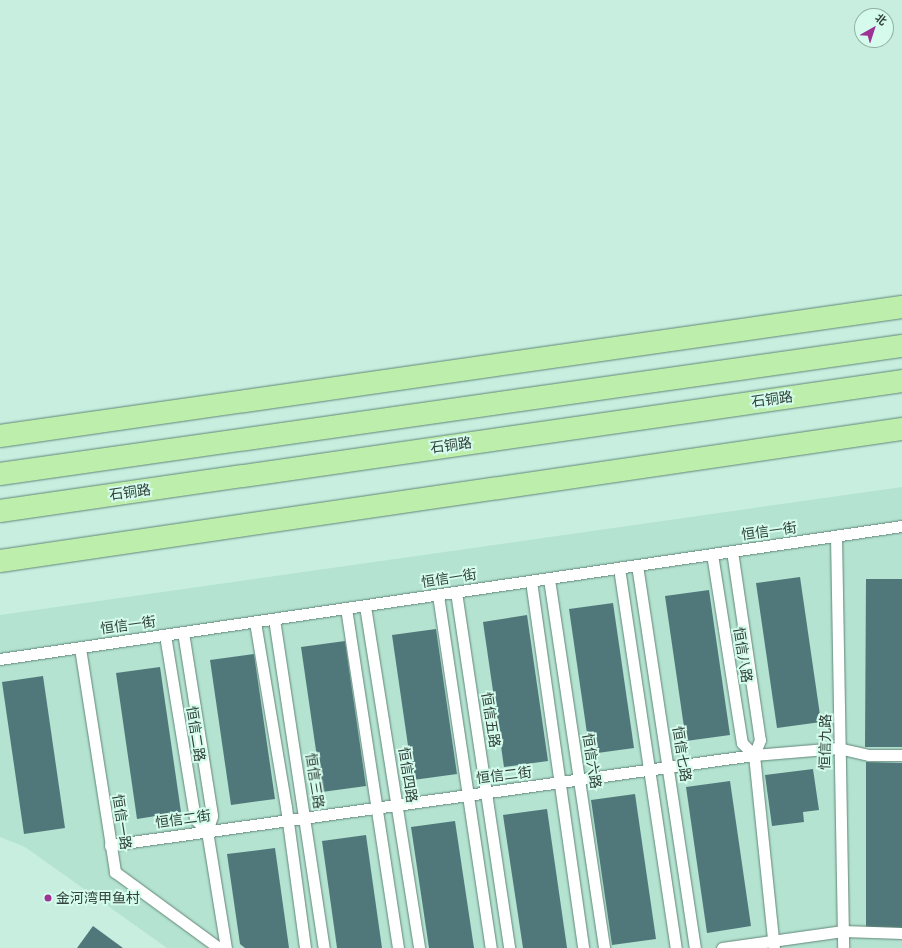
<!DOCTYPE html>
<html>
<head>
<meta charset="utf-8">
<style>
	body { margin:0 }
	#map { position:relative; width:902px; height:948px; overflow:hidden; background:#c7eedf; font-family:Commissioner,"Noto Sans SC",sans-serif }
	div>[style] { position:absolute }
	.built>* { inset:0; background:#b4e3d1 }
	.building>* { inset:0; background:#50787b }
	.roads { filter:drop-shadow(0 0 1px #628679) drop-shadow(0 0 1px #628679) }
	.service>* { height:11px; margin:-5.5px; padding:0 5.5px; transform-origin:5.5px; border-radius:5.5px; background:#fff }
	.primary>* { height:22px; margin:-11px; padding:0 11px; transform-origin:11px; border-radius:11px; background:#beeeac }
	.dots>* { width:11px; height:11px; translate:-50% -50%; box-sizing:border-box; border:2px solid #d4fbec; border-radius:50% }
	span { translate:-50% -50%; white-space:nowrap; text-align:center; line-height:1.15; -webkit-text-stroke:4px #d4fbec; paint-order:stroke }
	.street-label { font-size:14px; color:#30403a }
	.poi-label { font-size:14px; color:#30403a }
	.left { translate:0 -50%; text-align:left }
	.north { position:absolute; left:854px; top:8px; width:40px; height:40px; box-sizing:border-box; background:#d4fbec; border:1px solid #92b0a5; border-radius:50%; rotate:39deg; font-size:11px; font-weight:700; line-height:16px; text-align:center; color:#30403a }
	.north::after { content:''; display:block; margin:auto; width:14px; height:18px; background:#9e3395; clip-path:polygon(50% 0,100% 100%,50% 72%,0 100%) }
</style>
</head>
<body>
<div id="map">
	<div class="built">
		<div style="clip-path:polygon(902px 487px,902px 948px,167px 948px,25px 847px,0 837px,0 615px)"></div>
	</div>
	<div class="building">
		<div style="clip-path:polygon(800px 577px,821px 722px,777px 728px,756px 583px)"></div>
		<div style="clip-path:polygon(866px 579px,902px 579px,902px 747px,865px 747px)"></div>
		<div style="clip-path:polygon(709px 590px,730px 735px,686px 741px,665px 596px)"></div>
		<div style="clip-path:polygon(613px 603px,634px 748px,590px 754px,569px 609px)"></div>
		<div style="clip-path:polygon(527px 615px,548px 761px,504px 767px,483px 622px)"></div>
		<div style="clip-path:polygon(436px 629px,457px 774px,413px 780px,392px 635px)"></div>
		<div style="clip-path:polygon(345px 641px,366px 786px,322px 792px,301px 647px)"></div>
		<div style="clip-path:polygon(254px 654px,275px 799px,231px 805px,210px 660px)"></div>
		<div style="clip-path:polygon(160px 667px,181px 812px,137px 819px,116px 673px)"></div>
		<div style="clip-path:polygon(43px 676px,65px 828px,24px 834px,2px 682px)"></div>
		<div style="clip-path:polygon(866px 762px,902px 763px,902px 931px,866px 930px)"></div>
		<div style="clip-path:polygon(813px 769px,819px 810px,803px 812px,804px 822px,772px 826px,765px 775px)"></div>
		<div style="clip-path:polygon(730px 781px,751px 926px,707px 933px,686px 787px)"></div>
		<div style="clip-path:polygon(635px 794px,656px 939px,612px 945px,591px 800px)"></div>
		<div style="clip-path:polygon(547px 809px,567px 948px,523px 948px,503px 815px)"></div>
		<div style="clip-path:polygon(455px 821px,474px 948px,429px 948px,411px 827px)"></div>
		<div style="clip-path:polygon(366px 835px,382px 948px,337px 948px,322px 841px)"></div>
		<div style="clip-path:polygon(275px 848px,289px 948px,245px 948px,240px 944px,227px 854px)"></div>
		<div style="clip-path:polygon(93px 926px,123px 948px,77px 948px)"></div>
	</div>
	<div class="roads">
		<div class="service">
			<div style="left:836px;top:536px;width:412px;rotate:89deg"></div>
			<div style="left:732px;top:551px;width:191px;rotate:81.6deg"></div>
			<div style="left:760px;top:740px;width:16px;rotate:112deg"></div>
			<div style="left:754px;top:755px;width:194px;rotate:84.1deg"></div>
			<div style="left:712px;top:554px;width:191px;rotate:81deg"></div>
			<div style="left:742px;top:743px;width:17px;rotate:45deg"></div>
			<div style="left:637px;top:565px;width:387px;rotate:81.4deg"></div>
			<div style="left:619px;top:568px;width:384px;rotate:81.5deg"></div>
			<div style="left:549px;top:579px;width:373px;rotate:81.5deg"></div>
			<div style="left:531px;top:581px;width:371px;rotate:81.9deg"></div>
			<div style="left:456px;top:592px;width:360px;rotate:81.5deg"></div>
			<div style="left:438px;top:595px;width:357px;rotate:81.5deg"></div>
			<div style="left:365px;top:606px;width:346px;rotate:81deg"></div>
			<div style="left:346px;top:608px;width:344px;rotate:81.3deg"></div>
			<div style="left:274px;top:619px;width:333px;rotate:81.4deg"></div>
			<div style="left:255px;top:622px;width:188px;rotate:80.5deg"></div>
			<div style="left:286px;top:807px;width:142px;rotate:82.3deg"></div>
			<div style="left:183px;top:632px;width:186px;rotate:81deg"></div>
			<div style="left:212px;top:816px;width:16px;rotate:108deg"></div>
			<div style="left:207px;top:831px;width:119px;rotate:80.8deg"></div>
			<div style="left:165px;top:635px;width:186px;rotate:80.7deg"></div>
			<div style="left:195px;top:819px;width:17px;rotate:45deg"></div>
			<div style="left:80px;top:648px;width:227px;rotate:81.1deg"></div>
			<div style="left:115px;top:872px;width:129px;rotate:36.2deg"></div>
			<div style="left:0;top:659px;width:912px;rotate:-8.39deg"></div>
			<div style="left:110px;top:845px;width:650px;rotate:-7.96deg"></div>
			<div style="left:754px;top:755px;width:84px;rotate:-4.8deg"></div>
			<div style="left:838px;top:748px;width:32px;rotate:13deg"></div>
			<div style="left:869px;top:755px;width:33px"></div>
			<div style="left:722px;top:948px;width:122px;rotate:-8deg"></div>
			<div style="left:843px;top:931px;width:59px;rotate:1.9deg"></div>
		</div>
		<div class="primary">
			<div style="left:0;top:436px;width:911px;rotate:-8.14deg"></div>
			<div style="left:0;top:474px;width:911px;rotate:-8.08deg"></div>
			<div style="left:0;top:511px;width:911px;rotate:-8.2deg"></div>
			<div style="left:0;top:561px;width:912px;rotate:-8.33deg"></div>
		</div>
	</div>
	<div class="dots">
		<div style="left:48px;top:898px;background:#9e3395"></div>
	</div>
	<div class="street-label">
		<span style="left:772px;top:399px;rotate:-8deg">石铜路</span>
		<span style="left:451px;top:445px;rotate:-8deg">石铜路</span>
		<span style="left:130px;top:492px;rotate:-8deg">石铜路</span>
		<span style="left:769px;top:531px;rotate:-8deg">恒信一街</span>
		<span style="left:449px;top:578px;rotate:-9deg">恒信一街</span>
		<span style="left:128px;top:625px;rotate:-8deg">恒信一街</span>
		<span style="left:743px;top:655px;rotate:81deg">恒信八路</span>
		<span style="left:491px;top:720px;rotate:81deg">恒信五路</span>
		<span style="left:196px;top:734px;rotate:81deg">恒信二路</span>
		<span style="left:825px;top:742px;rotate:-89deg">恒信九路</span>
		<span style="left:682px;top:754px;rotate:81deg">恒信七路</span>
		<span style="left:592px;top:761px;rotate:81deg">恒信六路</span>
		<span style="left:408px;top:775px;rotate:81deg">恒信四路</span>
		<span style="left:504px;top:775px;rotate:-7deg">恒信二街</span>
		<span style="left:315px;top:781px;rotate:81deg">恒信三路</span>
		<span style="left:183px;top:819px;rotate:-8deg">恒信二街</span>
		<span style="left:122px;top:822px;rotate:81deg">恒信一路</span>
	</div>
	<div class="poi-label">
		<span class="left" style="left:56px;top:898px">金河湾甲鱼村</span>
	</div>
	<div class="north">北</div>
</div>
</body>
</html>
